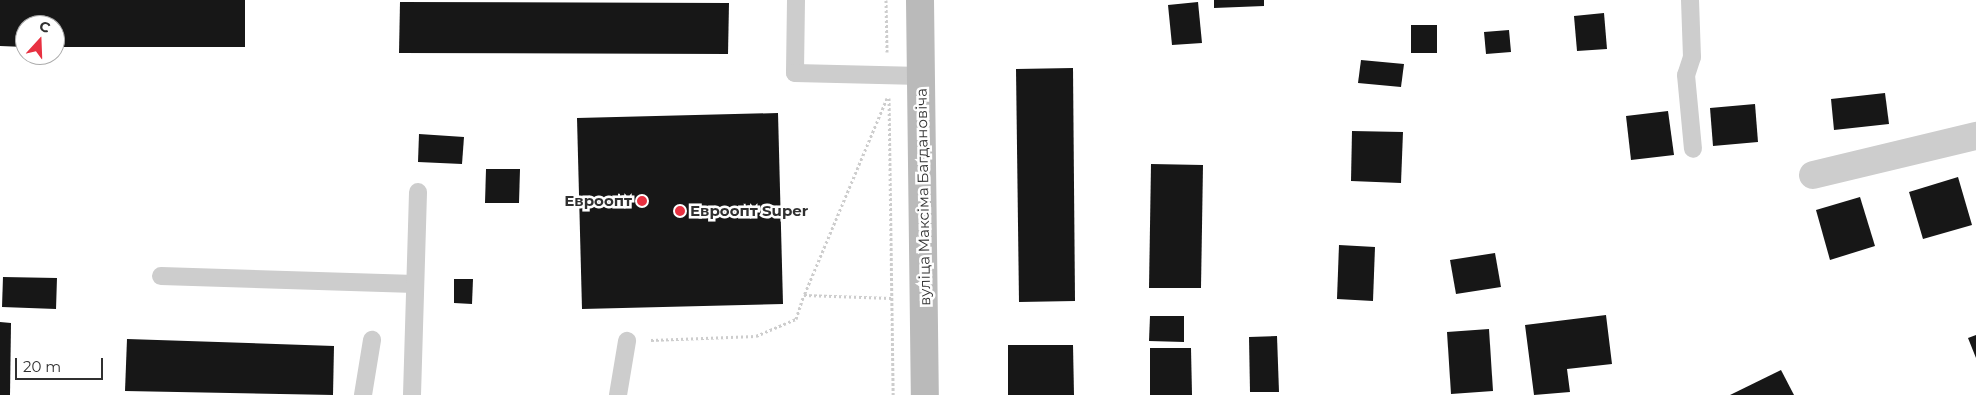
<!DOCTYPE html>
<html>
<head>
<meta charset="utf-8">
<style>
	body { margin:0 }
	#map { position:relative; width:1976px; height:395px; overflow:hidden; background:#fff; font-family:Montserrat,sans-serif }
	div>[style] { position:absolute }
	.building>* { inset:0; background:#171717 }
	.path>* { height:3px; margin-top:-1.5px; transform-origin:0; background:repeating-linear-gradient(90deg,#cdcdcd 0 2.5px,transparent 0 5px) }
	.lane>* { height:18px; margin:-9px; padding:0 9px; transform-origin:9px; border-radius:9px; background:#cdcdcd }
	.street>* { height:28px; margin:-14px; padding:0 14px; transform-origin:14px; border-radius:14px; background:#cdcdcd }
	.secondary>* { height:28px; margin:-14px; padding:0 14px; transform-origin:14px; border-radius:14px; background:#bababa }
	.dots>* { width:14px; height:14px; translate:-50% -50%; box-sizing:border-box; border:2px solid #fff; border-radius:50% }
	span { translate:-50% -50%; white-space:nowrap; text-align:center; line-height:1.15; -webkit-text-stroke:5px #fff; paint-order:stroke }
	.street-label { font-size:15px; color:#303030 }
	.poi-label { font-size:15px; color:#303030; font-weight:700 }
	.right { translate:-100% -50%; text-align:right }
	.left { translate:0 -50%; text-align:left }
	.north { position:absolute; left:15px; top:15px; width:50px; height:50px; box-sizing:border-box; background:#fff; border:1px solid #acacac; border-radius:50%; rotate:20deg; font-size:14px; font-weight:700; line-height:20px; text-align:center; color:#303030 }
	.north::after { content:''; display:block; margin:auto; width:18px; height:22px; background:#e83141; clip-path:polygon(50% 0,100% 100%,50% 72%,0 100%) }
	.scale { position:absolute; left:15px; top:358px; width:88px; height:22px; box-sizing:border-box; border:2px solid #303030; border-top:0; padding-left:6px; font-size:15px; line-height:18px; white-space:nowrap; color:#303030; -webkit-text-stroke:4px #fff; paint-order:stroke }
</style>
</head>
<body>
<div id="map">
	<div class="building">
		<div style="clip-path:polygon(0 0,245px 0,245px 47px,55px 47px,55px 25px,25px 25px,25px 47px,0 46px)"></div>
		<div style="clip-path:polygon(1214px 0,1264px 0,1264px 6px,1214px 8px)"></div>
		<div style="clip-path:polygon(400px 2px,729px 3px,728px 54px,399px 53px)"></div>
		<div style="clip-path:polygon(1198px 2px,1202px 43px,1172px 45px,1168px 5px)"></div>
		<div style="clip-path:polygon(1604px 13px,1607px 49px,1577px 51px,1574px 16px)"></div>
		<div style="clip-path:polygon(1411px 25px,1437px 25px,1437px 53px,1411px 53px)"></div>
		<div style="clip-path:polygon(1509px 30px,1511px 52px,1486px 54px,1484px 32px)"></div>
		<div style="clip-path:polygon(1361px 60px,1404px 64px,1401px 87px,1358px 83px)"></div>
		<div style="clip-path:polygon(1073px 68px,1075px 301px,1019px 302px,1016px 69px)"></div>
		<div style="clip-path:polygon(1885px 93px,1889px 124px,1834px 130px,1831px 99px)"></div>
		<div style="clip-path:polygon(1755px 104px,1758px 142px,1713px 146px,1710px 108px)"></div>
		<div style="clip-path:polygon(1668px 111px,1674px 155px,1631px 160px,1626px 116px)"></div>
		<div style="clip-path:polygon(778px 113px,783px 304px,582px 309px,577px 118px)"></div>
		<div style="clip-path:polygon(1352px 131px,1403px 132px,1401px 183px,1351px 181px)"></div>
		<div style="clip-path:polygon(419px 134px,464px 137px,462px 164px,418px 162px)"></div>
		<div style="clip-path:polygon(1151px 164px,1203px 165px,1201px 288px,1149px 288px)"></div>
		<div style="clip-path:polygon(486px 169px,520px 169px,519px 203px,485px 203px)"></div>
		<div style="clip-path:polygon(1958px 177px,1972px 225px,1923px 239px,1909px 192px)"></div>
		<div style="clip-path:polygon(1860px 197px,1875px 246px,1830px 260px,1816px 210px)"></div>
		<div style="clip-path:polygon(1339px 245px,1375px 247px,1373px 301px,1337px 299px)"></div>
		<div style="clip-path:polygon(1495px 253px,1501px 287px,1456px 294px,1450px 260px)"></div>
		<div style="clip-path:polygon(3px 277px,57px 278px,56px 309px,2px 307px)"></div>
		<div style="clip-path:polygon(454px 279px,473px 279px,472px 304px,454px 303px)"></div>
		<div style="clip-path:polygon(1606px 315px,1612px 364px,1567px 369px,1570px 392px,1534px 395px,1525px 325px)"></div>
		<div style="clip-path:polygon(1150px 316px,1184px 316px,1184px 342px,1149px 341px)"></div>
		<div style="clip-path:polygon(0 322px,11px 323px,10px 395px,0 395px)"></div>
		<div style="clip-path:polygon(1489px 329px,1493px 391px,1451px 394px,1447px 332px)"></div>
		<div style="clip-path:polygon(1976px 335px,1976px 358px,1968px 338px)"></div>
		<div style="clip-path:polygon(1277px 336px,1279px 392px,1250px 392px,1249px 337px)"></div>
		<div style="clip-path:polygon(127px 339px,334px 346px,333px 395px,125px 391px)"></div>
		<div style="clip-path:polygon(1008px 345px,1073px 345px,1074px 395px,1008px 395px)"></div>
		<div style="clip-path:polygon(1150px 348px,1191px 348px,1192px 395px,1150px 395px)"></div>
		<div style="clip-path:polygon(1781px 370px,1794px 395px,1730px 395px)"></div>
	</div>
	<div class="path">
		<div style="left:886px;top:0;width:52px;rotate:88.9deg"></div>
		<div style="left:887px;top:98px;width:214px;rotate:112.8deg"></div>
		<div style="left:804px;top:295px;width:87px;rotate:2deg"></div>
		<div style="left:889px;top:98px;width:297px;rotate:89.2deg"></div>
		<div style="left:651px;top:340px;width:105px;rotate:-2.2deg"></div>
		<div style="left:756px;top:336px;width:43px;rotate:-23deg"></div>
		<div style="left:796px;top:319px;width:25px;rotate:-72deg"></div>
	</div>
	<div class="lane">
		<div style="left:796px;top:0;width:73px;rotate:90.8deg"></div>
		<div style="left:795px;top:73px;width:126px;rotate:1.4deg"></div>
		<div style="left:1690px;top:0;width:57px;rotate:88deg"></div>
		<div style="left:1692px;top:57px;width:19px;rotate:108deg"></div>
		<div style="left:1686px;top:75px;width:74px;rotate:84.6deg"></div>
		<div style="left:161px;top:276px;width:254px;rotate:1.8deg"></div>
		<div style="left:363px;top:395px;width:56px;rotate:-80.7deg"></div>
		<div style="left:412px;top:395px;width:203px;rotate:-88.3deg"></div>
		<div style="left:618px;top:395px;width:55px;rotate:-80.5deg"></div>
	</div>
	<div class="street">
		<div style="left:1813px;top:175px;width:168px;rotate:-13.5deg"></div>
	</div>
	<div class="secondary">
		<div style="left:920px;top:0;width:395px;rotate:89.3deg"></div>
	</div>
	<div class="dots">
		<div style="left:642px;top:201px;background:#e83141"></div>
		<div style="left:680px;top:211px;background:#e83141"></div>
	</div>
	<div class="street-label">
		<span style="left:923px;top:197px;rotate:-91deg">вуліца Максіма Багдановіча</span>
	</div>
	<div class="poi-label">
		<span class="right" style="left:632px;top:201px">Евроопт</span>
		<span class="left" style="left:690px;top:211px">Евроопт Super</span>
	</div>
	<div class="north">С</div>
	<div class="scale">20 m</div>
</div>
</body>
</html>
